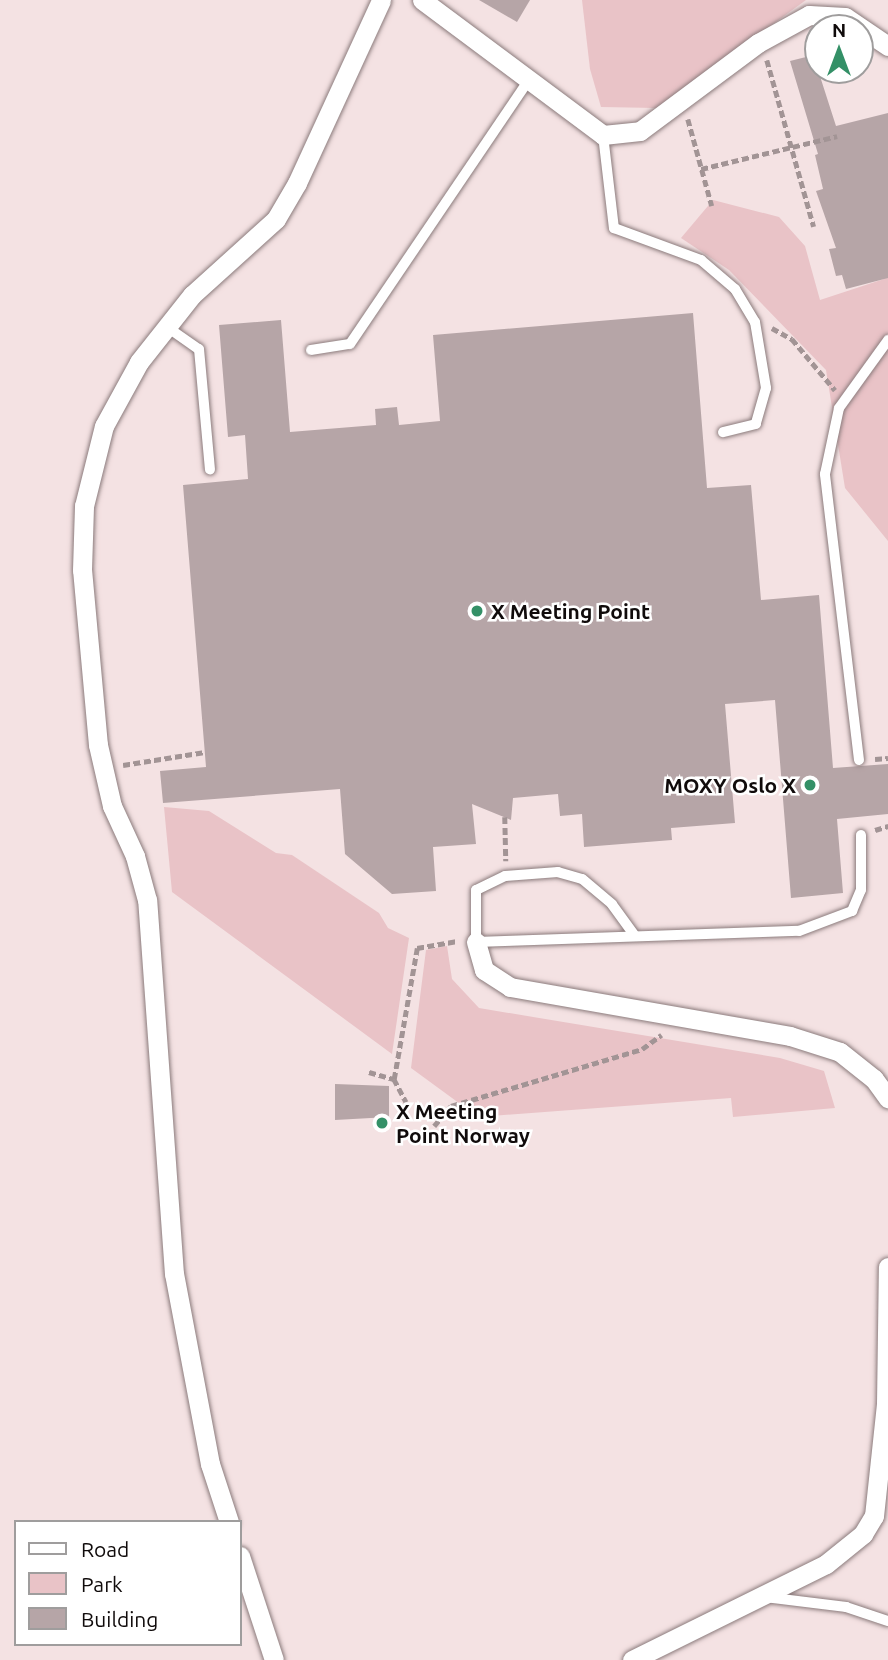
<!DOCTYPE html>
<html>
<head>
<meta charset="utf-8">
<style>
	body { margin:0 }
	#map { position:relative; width:888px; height:1660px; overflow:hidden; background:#f4e2e3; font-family:Ubuntu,sans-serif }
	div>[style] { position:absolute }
	.green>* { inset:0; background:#e9c3c7 }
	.building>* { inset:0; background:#b6a5a7 }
	.path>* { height:4.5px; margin-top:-2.25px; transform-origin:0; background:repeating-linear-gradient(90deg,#a29495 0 7px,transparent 0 10.5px) }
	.roads { filter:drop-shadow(0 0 2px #8b7b7c) drop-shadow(0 0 2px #8b7b7c) }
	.lane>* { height:10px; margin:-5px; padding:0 5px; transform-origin:5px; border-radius:5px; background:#fff }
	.street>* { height:19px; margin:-9.5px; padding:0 9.5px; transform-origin:9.5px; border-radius:9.5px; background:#fff }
	.dots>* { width:19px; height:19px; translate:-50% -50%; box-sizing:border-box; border:4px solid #fff; border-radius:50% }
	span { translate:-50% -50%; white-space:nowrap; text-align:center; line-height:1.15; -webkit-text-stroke:5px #fff; paint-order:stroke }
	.poi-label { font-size:21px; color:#100b0b; font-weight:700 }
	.left { translate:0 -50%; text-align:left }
	.right { translate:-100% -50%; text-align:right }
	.legend { position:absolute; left:14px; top:1520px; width:228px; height:126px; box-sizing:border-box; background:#fff; border:2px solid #9f9d9d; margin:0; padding:9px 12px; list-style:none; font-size:21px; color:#100b0b }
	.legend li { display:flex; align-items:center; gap:14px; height:35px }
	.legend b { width:35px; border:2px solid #9f9d9d }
	.north { position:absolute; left:804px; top:14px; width:70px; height:70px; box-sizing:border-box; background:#fff; border:2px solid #9f9d9d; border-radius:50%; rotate:0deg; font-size:19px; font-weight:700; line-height:28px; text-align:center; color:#100b0b }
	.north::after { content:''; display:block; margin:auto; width:24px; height:32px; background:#349067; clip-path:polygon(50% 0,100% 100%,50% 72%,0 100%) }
</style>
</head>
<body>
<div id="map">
	<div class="green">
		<div style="clip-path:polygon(582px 0,806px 0,657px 108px,601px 107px,590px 69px)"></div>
		<div style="clip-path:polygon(713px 200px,779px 217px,805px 246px,820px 300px,884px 279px,888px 273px,888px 541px,845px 488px,826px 370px,729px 270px,681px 238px)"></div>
		<div style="clip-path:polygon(164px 807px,209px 811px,276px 853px,292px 855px,379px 913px,388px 928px,409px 938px,392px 1054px,172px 892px)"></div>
		<div style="clip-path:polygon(447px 946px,452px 979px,479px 1008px,780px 1058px,824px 1071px,835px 1108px,733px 1117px,731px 1098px,478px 1117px,411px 1068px,426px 950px)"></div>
	</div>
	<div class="building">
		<div style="clip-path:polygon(479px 0,530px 0,517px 22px)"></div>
		<div style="clip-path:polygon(818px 54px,818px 70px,836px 126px,888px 113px,888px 278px,846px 289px,842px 275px,836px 276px,829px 249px,836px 248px,816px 191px,823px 189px,815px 155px,818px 154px,790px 61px)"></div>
		<div style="clip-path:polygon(693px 313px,707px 488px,751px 485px,761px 600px,819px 595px,833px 768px,888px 764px,888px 814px,837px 819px,843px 893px,791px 898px,775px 700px,725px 704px,735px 823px,671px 828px,672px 840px,584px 847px,582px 814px,560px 816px,558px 794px,513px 798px,511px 820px,472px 804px,476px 844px,433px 847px,436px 891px,392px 894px,345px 854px,340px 789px,163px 803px,160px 771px,206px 767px,183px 485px,248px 479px,245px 435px,228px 437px,219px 325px,281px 320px,290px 432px,376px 425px,375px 409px,397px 407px,399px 425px,440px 421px,433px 335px)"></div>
		<div style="clip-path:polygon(335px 1084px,389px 1086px,389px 1117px,335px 1120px)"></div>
	</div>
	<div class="path">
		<div style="left:767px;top:60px;width:173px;rotate:74.3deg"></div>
		<div style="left:688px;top:119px;width:90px;rotate:74.6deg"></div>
		<div style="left:701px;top:169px;width:140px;rotate:-13.6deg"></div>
		<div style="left:772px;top:328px;width:23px;rotate:29deg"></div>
		<div style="left:792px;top:339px;width:67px;rotate:49.9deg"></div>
		<div style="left:875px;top:759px;width:13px;rotate:-4deg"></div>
		<div style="left:123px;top:765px;width:83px;rotate:-9deg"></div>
		<div style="left:505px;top:817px;width:44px;rotate:88.7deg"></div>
		<div style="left:875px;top:830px;width:14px;rotate:-17deg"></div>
		<div style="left:369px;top:1072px;width:26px;rotate:16deg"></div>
		<div style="left:394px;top:1079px;width:133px;rotate:-80deg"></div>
		<div style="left:417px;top:948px;width:41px;rotate:-9.9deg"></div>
		<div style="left:394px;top:1079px;width:26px;rotate:62deg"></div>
		<div style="left:434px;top:1126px;width:26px;rotate:-50deg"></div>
		<div style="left:451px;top:1106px;width:199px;rotate:-16.6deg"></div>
		<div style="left:642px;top:1049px;width:24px;rotate:-36deg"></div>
	</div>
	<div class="roads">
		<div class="lane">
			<div style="left:603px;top:135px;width:94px;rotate:83.3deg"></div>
			<div style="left:614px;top:228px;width:93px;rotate:20.2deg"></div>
			<div style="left:701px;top:260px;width:45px;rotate:40.5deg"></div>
			<div style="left:735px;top:289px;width:39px;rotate:59deg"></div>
			<div style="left:755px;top:322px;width:67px;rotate:80.5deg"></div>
			<div style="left:766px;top:388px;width:37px;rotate:106deg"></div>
			<div style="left:756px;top:424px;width:34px;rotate:166deg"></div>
			<div style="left:167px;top:327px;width:39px;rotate:35deg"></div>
			<div style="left:199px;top:349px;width:121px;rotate:84.8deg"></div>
			<div style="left:311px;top:350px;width:39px;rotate:-9deg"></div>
			<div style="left:350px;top:344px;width:319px;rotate:-55.9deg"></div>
			<div style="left:859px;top:760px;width:288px;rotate:-96.8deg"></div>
			<div style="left:825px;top:474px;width:67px;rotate:-78deg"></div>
			<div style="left:839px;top:408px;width:84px;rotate:-54.2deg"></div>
			<div style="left:635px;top:936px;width:39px;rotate:-126deg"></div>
			<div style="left:612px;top:904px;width:39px;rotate:-140deg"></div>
			<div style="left:582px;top:879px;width:25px;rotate:-164deg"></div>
			<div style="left:558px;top:872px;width:53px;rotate:175.7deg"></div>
			<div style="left:505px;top:876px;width:32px;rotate:154deg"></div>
			<div style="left:476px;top:890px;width:52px;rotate:90deg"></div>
			<div style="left:476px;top:942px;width:323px;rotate:-2deg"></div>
			<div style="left:799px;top:931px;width:57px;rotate:-20.7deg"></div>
			<div style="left:852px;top:911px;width:23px;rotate:-67deg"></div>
			<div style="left:861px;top:890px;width:55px;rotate:-90deg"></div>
			<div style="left:765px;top:1597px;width:82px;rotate:7deg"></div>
			<div style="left:846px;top:1607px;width:44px;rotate:18.4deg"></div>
		</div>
		<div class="street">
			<div style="left:422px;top:0;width:226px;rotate:36.7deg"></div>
			<div style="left:603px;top:135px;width:37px;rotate:-6deg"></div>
			<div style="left:640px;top:131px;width:147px;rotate:-36.7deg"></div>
			<div style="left:758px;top:43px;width:58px;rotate:-28.8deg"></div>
			<div style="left:809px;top:15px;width:36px;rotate:3deg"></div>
			<div style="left:845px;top:17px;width:52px;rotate:34deg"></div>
			<div style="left:476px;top:942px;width:29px;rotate:74deg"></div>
			<div style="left:484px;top:970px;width:31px;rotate:33deg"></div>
			<div style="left:510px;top:987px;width:284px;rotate:9.9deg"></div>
			<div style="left:790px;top:1036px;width:52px;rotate:17.7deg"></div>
			<div style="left:840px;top:1052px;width:43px;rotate:38.5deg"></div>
			<div style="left:874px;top:1079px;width:24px;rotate:54deg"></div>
			<div style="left:229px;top:1522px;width:61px;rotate:-108.1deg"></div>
			<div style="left:210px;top:1464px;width:193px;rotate:-100.7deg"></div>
			<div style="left:174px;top:1274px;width:375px;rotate:-94.1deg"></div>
			<div style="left:147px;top:900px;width:46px;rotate:-105.3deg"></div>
			<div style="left:135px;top:856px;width:55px;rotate:-114.7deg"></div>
			<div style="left:112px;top:806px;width:63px;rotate:-102.9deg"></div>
			<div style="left:98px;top:745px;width:176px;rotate:-95.2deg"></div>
			<div style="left:82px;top:570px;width:64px;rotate:-88.2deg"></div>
			<div style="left:84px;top:506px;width:82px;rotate:-76deg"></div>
			<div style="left:104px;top:426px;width:73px;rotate:-61.3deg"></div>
			<div style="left:139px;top:362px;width:85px;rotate:-51.7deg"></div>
			<div style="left:192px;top:295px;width:113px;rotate:-42.1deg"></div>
			<div style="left:276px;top:219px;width:42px;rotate:-59.7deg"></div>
			<div style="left:297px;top:183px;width:201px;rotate:-65.3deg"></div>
			<div style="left:240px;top:1556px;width:109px;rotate:71.9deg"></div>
			<div style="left:632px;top:1660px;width:216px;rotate:-26.3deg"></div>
			<div style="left:826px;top:1564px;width:48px;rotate:-39deg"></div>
			<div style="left:863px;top:1534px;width:21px;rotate:-59deg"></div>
			<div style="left:874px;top:1516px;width:113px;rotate:-83.9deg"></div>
			<div style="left:886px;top:1404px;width:137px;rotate:-89.2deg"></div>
		</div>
	</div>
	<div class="dots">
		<div style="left:477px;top:611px;background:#349067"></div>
		<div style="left:810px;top:785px;background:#349067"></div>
		<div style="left:382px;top:1123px;background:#349067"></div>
	</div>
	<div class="poi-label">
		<span class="left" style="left:491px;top:611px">X Meeting Point</span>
		<span class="right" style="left:796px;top:785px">MOXY Oslo X</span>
		<span class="left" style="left:396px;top:1123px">X Meeting<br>Point Norway</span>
	</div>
	<ul class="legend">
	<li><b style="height:9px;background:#fff"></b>Road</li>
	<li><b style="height:19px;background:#e9c3c7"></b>Park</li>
	<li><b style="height:19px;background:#b6a5a7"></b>Building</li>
	</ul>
	<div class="north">N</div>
</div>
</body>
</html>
